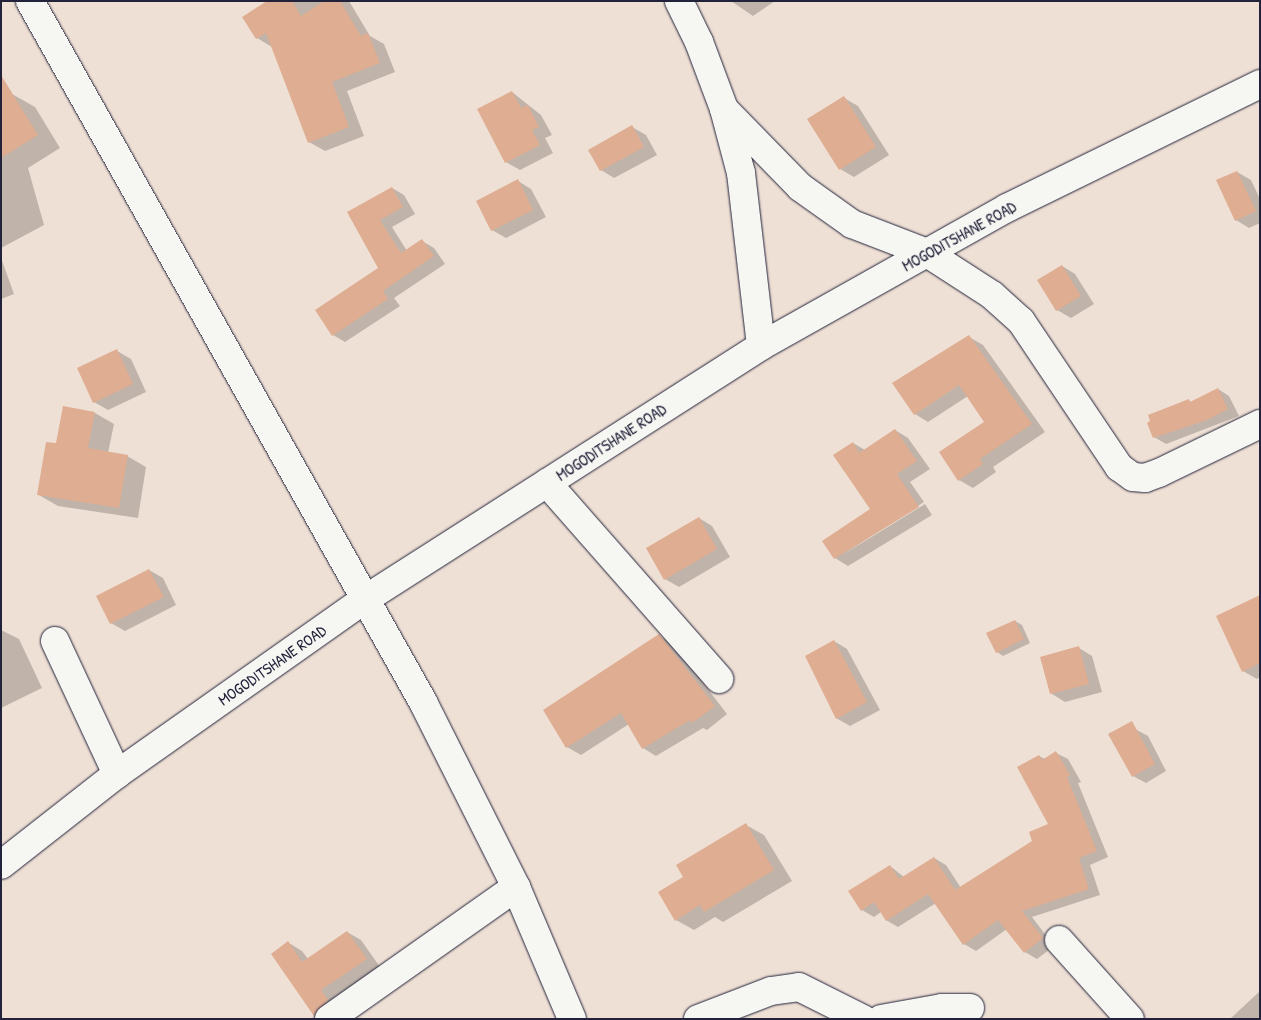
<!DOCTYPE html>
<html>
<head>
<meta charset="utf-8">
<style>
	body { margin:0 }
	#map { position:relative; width:1261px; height:1020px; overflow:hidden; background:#efe0d5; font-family:"Patrick Hand",sans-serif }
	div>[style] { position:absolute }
	.shadow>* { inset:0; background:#0003 }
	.building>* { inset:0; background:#dfad91 }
	.roads { filter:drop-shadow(0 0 1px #22223b) drop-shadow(0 0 1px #22223b) }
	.street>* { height:28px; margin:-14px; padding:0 14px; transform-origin:14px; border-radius:14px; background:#f6f6f2 }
	.secondary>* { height:28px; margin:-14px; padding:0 14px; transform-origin:14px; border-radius:14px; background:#f6f6f2 }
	span { translate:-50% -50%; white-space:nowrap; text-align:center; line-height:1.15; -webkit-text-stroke:4px #f6f6f2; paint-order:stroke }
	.street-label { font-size:16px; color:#22223b }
	.frame { position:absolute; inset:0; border:2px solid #22223b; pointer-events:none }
</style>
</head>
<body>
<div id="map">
	<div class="shadow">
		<div style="clip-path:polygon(269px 1px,349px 1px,370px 36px,384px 44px,395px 72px,347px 91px,364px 136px,325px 151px,309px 142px,272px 47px,257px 38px)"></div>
		<div style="clip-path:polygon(731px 1px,775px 1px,753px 16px)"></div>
		<div style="clip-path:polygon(512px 92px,541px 115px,552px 135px,545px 138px,553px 153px,520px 170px,506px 162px)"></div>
		<div style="clip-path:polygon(12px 94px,35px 107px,60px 148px,28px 168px,44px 225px,1px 248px,1px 101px)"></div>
		<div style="clip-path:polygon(844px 98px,858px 106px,889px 155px,854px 177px,840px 169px)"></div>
		<div style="clip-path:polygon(632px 127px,646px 135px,657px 155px,614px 178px,601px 170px)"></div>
		<div style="clip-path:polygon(1237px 172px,1251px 180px,1260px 199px,1260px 223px,1249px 228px,1236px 220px)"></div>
		<div style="clip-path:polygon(518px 181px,531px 189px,546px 217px,506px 238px,492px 230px)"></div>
		<div style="clip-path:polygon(392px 188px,404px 195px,415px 214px,392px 227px,407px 251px,422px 241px,434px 248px,445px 264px,394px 298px,400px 306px,345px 342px,333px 335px,380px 269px,348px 213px)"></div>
		<div style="clip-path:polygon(1px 258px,14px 294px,1px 299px)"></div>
		<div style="clip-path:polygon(1062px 266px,1075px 274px,1094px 304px,1071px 318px,1057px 310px,1039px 281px)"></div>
		<div style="clip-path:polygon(969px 337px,983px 345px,1045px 432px,993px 467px,996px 472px,973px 488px,959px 480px,985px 422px,968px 396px,928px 422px,915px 414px)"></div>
		<div style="clip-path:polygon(117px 351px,131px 359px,146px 392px,108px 410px,94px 402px)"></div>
		<div style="clip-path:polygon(1218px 389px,1229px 396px,1239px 416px,1166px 444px,1154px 437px,1189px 401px,1191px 402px)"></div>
		<div style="clip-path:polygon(95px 413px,114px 424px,108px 453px,127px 456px,146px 467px,138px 518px,58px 506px,39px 495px)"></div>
		<div style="clip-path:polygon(895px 430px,908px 438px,930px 469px,910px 482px,924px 502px,839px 557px,925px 504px,932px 515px,848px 566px,835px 558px,871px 509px,853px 443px,865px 450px)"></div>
		<div style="clip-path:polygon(699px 518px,712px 526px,730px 557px,679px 587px,665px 579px,647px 549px)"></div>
		<div style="clip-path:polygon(149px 570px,163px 578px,176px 605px,125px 631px,111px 623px)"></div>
		<div style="clip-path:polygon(1260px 617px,1260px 677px,1257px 679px,1243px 671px)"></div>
		<div style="clip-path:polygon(1015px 621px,1022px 625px,1030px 643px,1003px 656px,997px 652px)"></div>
		<div style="clip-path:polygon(1px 630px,19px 639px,42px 688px,1px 708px)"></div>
		<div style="clip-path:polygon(659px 636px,673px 644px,727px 714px,707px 730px,703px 728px,656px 756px,643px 748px,629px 724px,581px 755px,567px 747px)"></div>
		<div style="clip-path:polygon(834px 641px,847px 649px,880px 710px,850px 726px,836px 718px)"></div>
		<div style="clip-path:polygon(1079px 648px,1092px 656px,1102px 692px,1065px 702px,1052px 694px,1042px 658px)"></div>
		<div style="clip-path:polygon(1135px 729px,1148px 736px,1166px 771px,1146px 783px,1133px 776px,1109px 733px)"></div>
		<div style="clip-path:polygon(1056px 753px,1068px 759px,1081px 782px,1078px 783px,1108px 857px,1090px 865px,1100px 895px,1032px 917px,1054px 946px,1037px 959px,1025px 952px,1007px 929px,976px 951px,964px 944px,936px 903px,898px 927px,886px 920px,881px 912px,874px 917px,862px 910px,890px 866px,904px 877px,934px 858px,946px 865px,961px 888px,1034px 842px,1050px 824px,1039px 756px,1045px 759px)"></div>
		<div style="clip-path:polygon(746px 825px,764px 835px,792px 881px,723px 922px,715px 917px,694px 930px,676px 920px,684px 877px)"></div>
		<div style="clip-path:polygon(347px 932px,361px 940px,380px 967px,334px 998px,341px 1009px,321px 1019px,315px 1015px,272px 954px,289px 943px,302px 951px,308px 959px)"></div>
		<div style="clip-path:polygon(1260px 991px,1260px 1019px,1230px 1019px)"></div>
	</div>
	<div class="building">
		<div style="clip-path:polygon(267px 1px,292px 1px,301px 16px,324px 1px,340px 1px,361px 36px,368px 33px,380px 63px,332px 82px,349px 127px,308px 143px,266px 33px,256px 39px,242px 17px)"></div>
		<div style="clip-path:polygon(1px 75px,38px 135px,1px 158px)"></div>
		<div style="clip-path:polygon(512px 91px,521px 108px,528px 105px,539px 127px,532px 130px,540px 145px,505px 163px,477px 109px)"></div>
		<div style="clip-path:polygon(844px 96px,876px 147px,839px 170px,807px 119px)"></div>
		<div style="clip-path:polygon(632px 125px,644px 147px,600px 171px,588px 150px)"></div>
		<div style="clip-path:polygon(1237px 171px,1256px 211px,1235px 221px,1216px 180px)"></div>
		<div style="clip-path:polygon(518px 179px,533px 210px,491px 231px,476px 201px)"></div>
		<div style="clip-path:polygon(392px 187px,403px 207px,380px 220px,401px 253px,422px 239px,434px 256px,383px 291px,388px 299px,332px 336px,315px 310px,378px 268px,347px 212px)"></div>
		<div style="clip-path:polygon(1062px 265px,1081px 296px,1056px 311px,1037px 280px)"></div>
		<div style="clip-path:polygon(969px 335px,1032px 424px,980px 459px,983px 464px,958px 481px,939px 452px,984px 422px,959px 385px,914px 415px,892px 383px)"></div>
		<div style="clip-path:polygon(117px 349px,133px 384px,93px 403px,77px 368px)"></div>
		<div style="clip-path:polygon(1218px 388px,1228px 409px,1207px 420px,1153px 438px,1147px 423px,1150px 421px,1148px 415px,1189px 399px,1190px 402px)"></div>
		<div style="clip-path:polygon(63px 406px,95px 412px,88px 448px,128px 455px,119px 508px,37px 495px,46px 442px,56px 443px)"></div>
		<div style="clip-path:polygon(895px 429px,917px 461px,897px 474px,919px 507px,834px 559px,822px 541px,870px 509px,833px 455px,853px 442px,859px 453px)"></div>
		<div style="clip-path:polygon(699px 517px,717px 549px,664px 580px,646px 548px)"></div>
		<div style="clip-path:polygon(149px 569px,164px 597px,110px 624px,96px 596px)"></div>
		<div style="clip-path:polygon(1260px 595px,1260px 663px,1242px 672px,1216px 616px)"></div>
		<div style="clip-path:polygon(1015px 620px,1024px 639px,996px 653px,986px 633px)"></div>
		<div style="clip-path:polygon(659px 634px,715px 706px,692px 723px,690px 720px,642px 749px,621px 713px,566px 748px,543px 710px)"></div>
		<div style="clip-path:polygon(834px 640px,867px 702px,836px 719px,805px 656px)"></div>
		<div style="clip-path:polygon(1079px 646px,1089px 684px,1050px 694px,1040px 657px)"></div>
		<div style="clip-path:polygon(1132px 721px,1155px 764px,1132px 777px,1108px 734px)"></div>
		<div style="clip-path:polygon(1056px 751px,1070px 775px,1067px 777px,1097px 851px,1079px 858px,1089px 889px,1022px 911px,1043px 938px,1024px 953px,998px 920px,963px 945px,928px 894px,886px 921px,874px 902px,861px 911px,848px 891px,890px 865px,899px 879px,934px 857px,955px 890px,1032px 841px,1029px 832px,1048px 824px,1017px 767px,1039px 755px,1042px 760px)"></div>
		<div style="clip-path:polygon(746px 823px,774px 870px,704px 912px,700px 905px,675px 921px,658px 892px,683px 877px,676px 865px)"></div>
		<div style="clip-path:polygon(347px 931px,367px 959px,321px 990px,328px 1000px,314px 1016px,271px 954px,288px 941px,302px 962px)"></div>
	</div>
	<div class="roads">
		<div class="street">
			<div style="left:30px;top:1px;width:804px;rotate:60.72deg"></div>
			<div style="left:423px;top:702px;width:207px;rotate:63.3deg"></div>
			<div style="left:516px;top:887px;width:143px;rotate:67deg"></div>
			<div style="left:679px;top:1px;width:46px;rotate:64deg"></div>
			<div style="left:699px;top:42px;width:72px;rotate:69.5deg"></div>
			<div style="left:724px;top:109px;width:66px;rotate:75.1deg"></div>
			<div style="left:741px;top:173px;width:174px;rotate:83.4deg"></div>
			<div style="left:724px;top:109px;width:109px;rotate:45.7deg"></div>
			<div style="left:800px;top:187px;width:64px;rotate:35.4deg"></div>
			<div style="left:852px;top:224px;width:80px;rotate:21.1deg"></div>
			<div style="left:927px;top:253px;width:77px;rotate:32.9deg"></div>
			<div style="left:992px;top:295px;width:39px;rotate:42deg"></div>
			<div style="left:1021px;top:321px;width:176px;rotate:56.1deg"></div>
			<div style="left:1119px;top:467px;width:17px;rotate:36deg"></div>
			<div style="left:1133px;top:477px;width:12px;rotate:5deg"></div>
			<div style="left:1145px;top:478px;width:15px;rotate:-20deg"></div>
			<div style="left:1159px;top:473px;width:112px;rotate:-25.9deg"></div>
			<div style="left:547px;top:483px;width:261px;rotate:48.7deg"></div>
			<div style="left:55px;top:641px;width:147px;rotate:65deg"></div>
			<div style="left:1059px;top:940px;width:106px;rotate:48.1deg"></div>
			<div style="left:329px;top:1019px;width:229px;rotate:-35.2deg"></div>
			<div style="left:698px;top:1019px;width:78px;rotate:-21deg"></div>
			<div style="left:771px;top:991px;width:28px;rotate:-8deg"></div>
			<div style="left:799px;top:987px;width:72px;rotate:26.6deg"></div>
			<div style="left:881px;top:1019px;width:62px;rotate:-10.2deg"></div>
			<div style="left:942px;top:1008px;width:28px"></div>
		</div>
		<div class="secondary">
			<div style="left:1px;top:865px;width:147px;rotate:-38.1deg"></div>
			<div style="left:117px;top:774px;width:302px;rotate:-35.2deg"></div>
			<div style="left:364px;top:600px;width:471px;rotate:-32.6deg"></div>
			<div style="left:761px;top:346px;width:282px;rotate:-29.3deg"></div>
			<div style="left:1007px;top:208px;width:282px;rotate:-26.1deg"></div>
		</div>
	</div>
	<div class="street-label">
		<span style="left:959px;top:236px;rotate:-29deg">MOGODITSHANE ROAD</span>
		<span style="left:611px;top:442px;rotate:-33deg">MOGODITSHANE ROAD</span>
		<span style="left:272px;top:665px;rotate:-35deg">MOGODITSHANE ROAD</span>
	</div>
	<div class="frame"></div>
</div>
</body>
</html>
